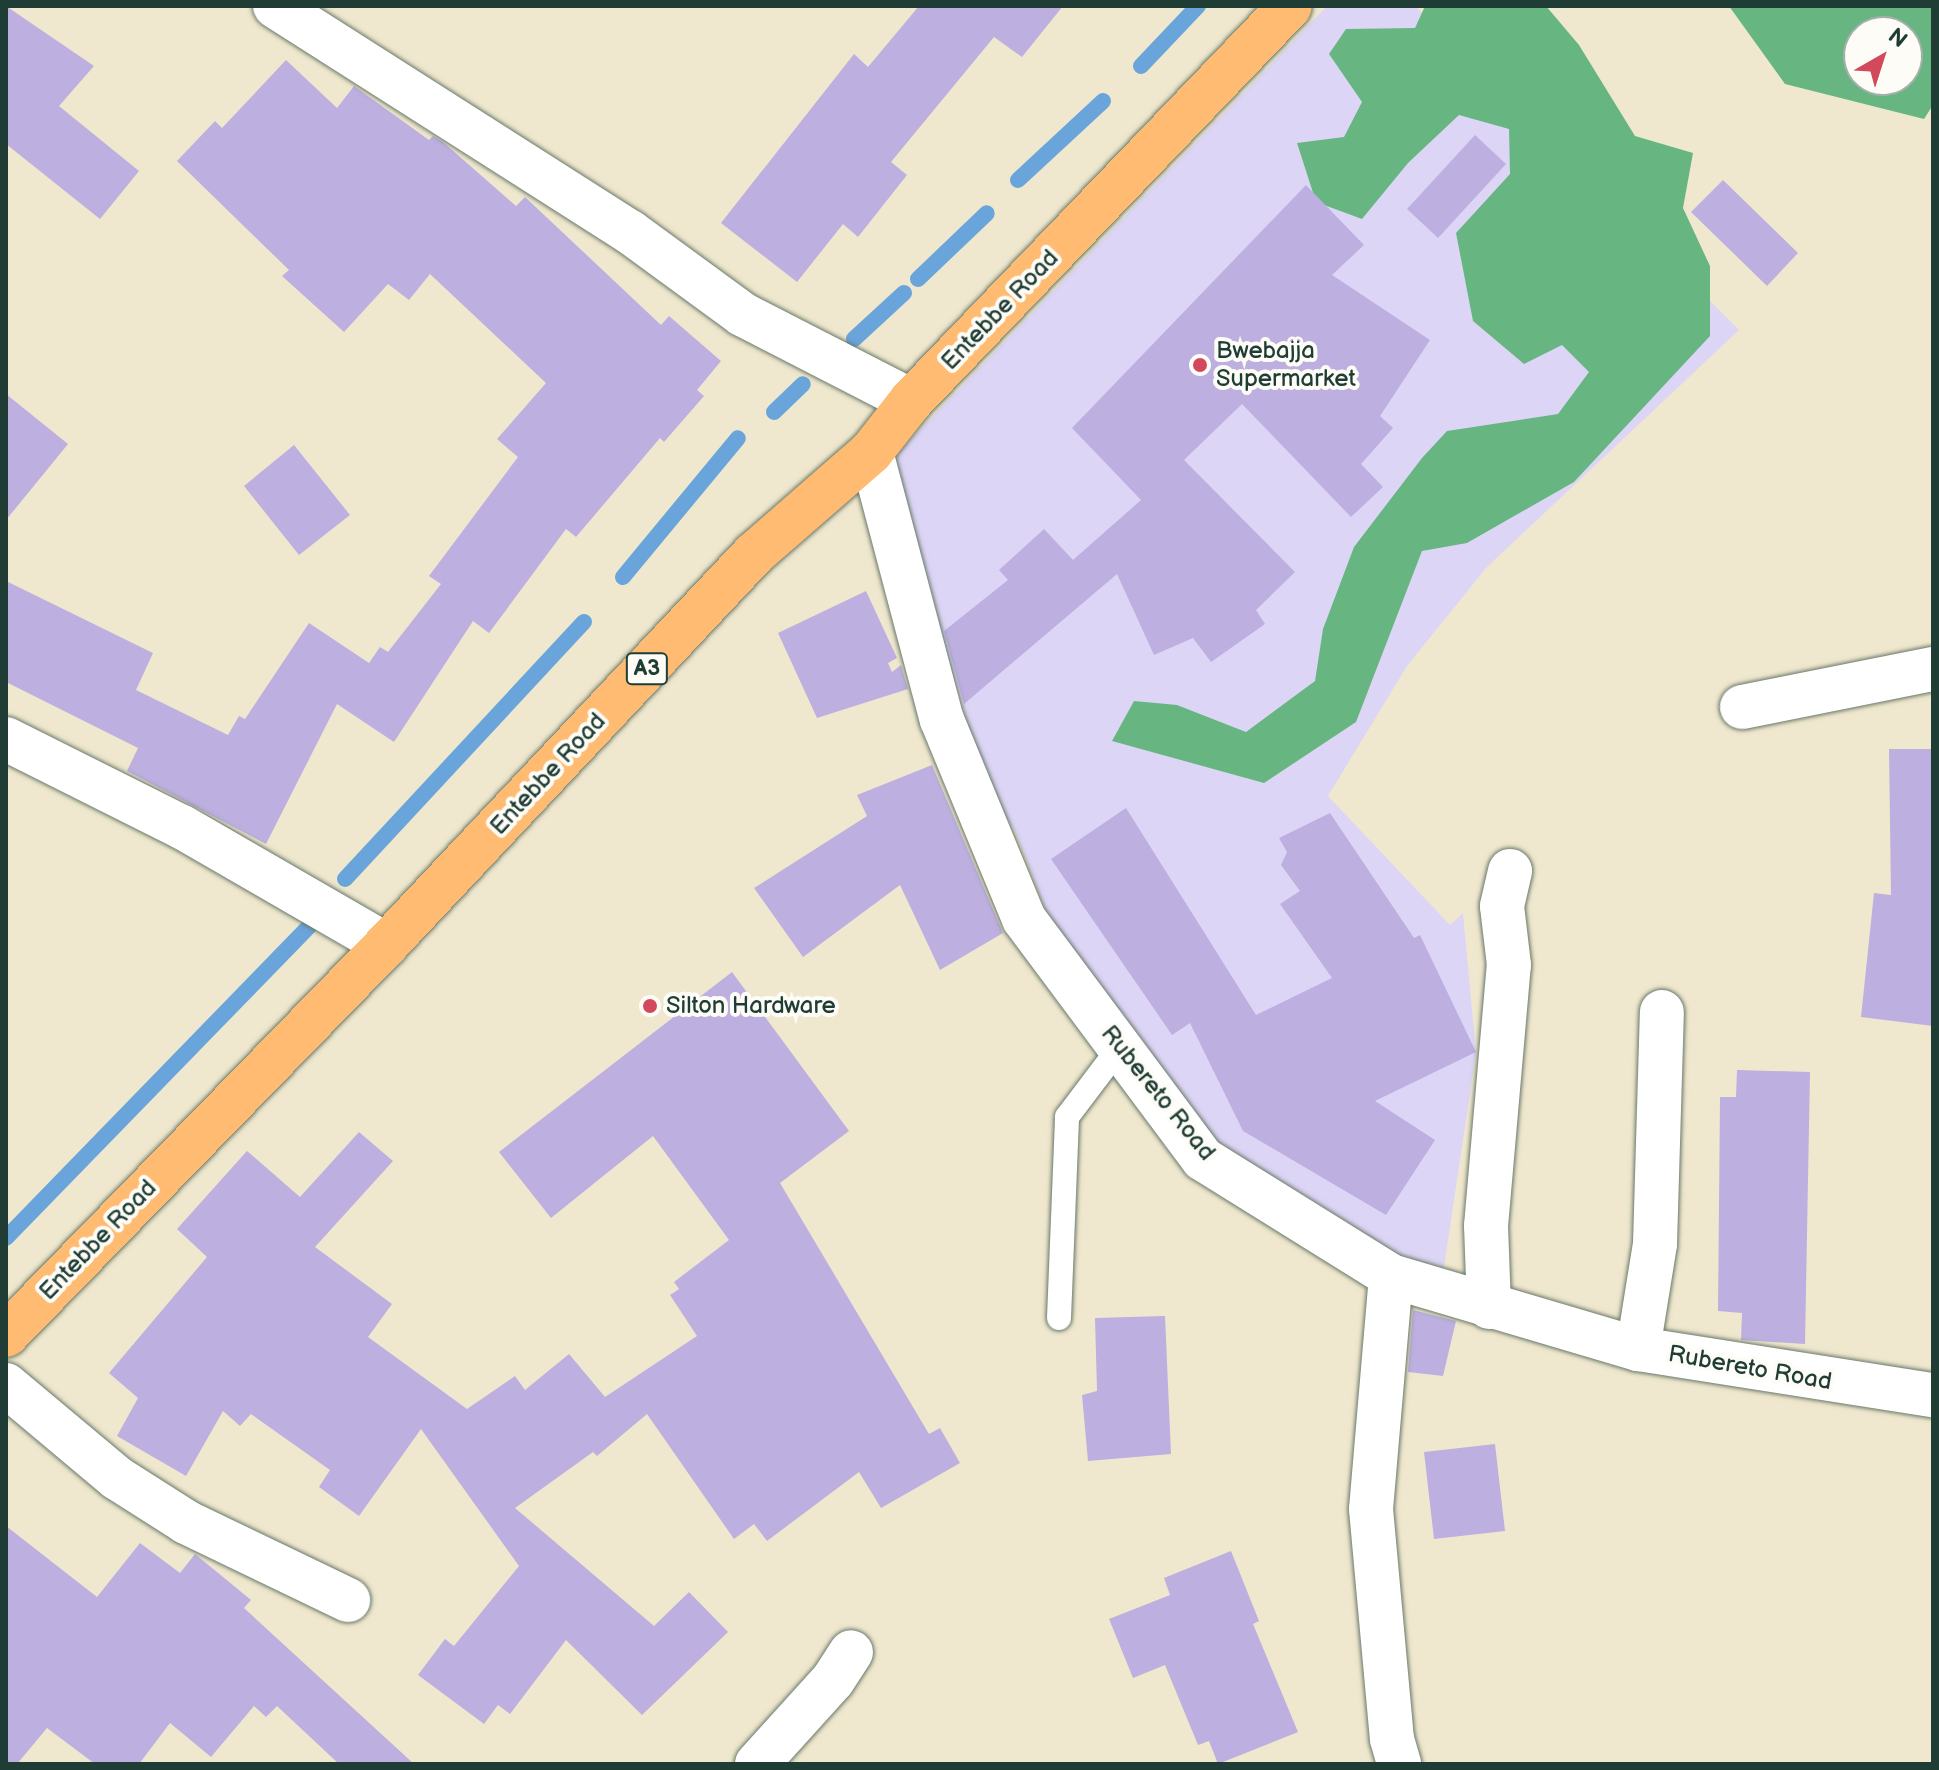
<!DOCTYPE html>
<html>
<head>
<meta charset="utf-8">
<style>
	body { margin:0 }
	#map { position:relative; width:1939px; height:1770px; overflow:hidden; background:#f0e8ce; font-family:"Balsamiq Sans",sans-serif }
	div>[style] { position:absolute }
	.built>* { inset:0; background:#ddd5f6 }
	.forest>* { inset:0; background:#67b682 }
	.stream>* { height:16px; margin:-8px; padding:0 8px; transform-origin:8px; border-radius:8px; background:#69a4da }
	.building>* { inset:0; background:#bdafdf }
	.roads { filter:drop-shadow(0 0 2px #68796a) drop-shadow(0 0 2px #68796a) }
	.service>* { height:24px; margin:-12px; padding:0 12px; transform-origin:12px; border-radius:12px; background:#fff }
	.minor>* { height:44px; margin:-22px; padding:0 22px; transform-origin:22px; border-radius:22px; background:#fff }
	.primary>* { height:44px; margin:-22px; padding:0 22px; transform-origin:22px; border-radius:22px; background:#ffbb71 }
	.dots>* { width:22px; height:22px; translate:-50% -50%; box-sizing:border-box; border:4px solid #fdfcf7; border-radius:50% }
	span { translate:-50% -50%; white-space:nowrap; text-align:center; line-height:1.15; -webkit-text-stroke:8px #fdfcf7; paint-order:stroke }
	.shield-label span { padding:2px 6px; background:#fdfcf7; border:2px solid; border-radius:6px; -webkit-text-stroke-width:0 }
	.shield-label { font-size:22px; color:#1f3d34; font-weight:700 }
	.street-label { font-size:24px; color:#1f3d34 }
	.poi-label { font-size:24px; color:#1f3d34 }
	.left { translate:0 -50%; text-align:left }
	.frame { position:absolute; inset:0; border:8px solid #1f3d34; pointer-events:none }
	.north { position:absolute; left:1843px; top:16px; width:80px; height:80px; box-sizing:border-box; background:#fdfcf7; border:2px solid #a4b0a9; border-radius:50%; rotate:39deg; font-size:22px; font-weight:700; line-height:32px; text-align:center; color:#1f3d34 }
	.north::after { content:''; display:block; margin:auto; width:28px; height:36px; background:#d1495b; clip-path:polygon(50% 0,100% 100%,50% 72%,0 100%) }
</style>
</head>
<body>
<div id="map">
	<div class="built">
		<div style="clip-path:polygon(1327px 6px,1415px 6px,1739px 330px,1486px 568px,1407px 666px,1328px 796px,1450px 925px,1463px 913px,1476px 1053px,1441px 1287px,1214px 1152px,1049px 919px,1016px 833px,986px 784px,888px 463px)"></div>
	</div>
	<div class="forest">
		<div style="clip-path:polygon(1425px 6px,1546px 6px,1579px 45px,1635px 136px,1693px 153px,1683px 208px,1710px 266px,1710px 336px,1574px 482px,1467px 543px,1422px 551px,1356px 722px,1264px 783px,1112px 741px,1134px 701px,1177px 705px,1246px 732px,1315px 681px,1323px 629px,1354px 547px,1422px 458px,1447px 431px,1558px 414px,1589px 372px,1562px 345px,1524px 364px,1473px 321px,1456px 233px,1510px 174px,1509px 129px,1459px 115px,1408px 163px,1362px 219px,1316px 202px,1297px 143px,1344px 137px,1362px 102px,1329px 54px,1346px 29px,1415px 28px)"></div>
		<div style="clip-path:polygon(evenodd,1729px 6px,1933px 6px,1933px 105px,1924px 119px,1785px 84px,1729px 6px,1859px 32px,1907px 32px,1907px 80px,1859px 80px,1859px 32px)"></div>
	</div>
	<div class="stream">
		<div style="left:1141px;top:66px;width:83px;rotate:-46.5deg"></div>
		<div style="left:1018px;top:180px;width:116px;rotate:-42.9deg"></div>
		<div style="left:918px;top:279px;width:95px;rotate:-43.7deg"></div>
		<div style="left:854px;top:339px;width:68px;rotate:-42.6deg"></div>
		<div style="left:774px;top:412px;width:40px;rotate:-44deg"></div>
		<div style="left:623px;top:577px;width:180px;rotate:-50.4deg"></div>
		<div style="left:345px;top:879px;width:351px;rotate:-47.1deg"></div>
		<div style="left:6px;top:1238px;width:441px;rotate:-45.8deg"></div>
	</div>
	<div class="building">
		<div style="clip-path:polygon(6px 6px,94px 66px,59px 106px,139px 171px,100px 219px,6px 144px)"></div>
		<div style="clip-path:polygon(919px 6px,1063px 6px,1022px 57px,994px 37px,891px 162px,907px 175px,858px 237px,843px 224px,797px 282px,721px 223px,854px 54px,868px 67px)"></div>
		<div style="clip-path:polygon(286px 60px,337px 108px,354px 86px,429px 140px,433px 136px,443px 142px,516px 206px,525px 197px,661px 325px,669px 316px,721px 361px,697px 390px,704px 396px,664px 442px,660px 438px,576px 537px,566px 529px,489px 633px,473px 621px,394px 742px,337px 704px,266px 844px,127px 771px,138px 748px,6px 682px,6px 581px,153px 653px,136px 690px,228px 735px,239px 716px,245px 719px,309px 623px,369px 663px,380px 647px,388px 652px,441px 584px,429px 576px,518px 457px,497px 439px,546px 383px,430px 274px,409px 300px,388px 284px,344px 332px,282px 276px,289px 270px,177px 161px,215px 121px,222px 128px)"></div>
		<div style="clip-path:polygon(1475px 135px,1506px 164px,1438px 238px,1407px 209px)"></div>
		<div style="clip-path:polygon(1723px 180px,1798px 253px,1767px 286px,1691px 212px)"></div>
		<div style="clip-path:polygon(1306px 185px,1364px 245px,1332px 275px,1430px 340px,1380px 416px,1393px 428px,1361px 464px,1383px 487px,1351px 517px,1242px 404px,1184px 460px,1295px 572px,1256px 610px,1265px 624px,1211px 662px,1193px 638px,1154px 655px,1117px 574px,964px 704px,944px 631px,1008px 580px,999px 570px,1044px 529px,1073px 560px,1141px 500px,1072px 428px)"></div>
		<div style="clip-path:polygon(6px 394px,68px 444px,6px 520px)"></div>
		<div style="clip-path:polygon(294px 445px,350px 515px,299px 555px,244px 486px)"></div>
		<div style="clip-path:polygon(866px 591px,897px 658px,888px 663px,892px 672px,901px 665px,908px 689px,817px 718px,778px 633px)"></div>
		<div style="clip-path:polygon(1889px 749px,1933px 749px,1933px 1026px,1861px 1017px,1874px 893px,1891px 895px)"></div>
		<div style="clip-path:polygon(932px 765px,1003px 933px,940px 970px,900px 885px,803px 957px,754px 888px,867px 816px,857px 795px)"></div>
		<div style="clip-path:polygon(1126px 808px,1256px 1015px,1332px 978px,1280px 904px,1300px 891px,1281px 865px,1287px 852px,1279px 838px,1330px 813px,1414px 938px,1420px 935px,1476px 1052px,1375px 1101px,1435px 1140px,1386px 1215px,1243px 1131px,1190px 1023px,1172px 1035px,1051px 859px)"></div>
		<div style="clip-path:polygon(732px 972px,849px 1131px,780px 1183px,929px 1434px,940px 1428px,960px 1463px,881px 1508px,859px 1472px,767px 1541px,754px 1524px,734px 1539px,647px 1414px,597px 1456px,593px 1452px,515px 1508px,654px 1626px,689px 1592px,728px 1632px,642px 1715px,566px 1640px,510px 1714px,498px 1705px,484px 1724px,418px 1675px,445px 1639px,454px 1646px,519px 1566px,421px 1429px,359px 1516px,319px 1487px,330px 1470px,251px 1414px,240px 1426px,223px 1411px,186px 1476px,117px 1436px,138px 1398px,109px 1373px,207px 1257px,177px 1229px,247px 1151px,300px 1197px,359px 1132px,393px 1161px,315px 1247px,392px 1304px,368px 1337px,467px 1409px,515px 1376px,525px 1390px,569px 1354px,605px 1397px,697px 1336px,670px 1295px,679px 1289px,674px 1282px,729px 1240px,653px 1136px,551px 1218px,499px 1152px)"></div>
		<div style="clip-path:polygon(1737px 1070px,1810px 1072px,1805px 1344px,1741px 1340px,1742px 1313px,1718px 1311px,1720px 1097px,1736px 1097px)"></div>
		<div style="clip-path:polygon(1413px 1310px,1456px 1321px,1443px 1376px,1408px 1372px)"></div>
		<div style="clip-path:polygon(1165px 1316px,1171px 1454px,1088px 1461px,1082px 1395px,1097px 1391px,1095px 1318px)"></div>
		<div style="clip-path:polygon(1495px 1444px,1505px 1531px,1434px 1539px,1424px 1452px)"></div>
		<div style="clip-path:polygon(6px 1526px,97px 1597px,140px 1543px,180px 1573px,195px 1554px,251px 1600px,244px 1608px,414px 1764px,339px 1764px,277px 1706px,266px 1717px,254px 1706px,211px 1757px,170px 1723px,139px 1764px,95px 1764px,47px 1728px,17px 1764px,6px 1764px)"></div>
		<div style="clip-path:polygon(1231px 1551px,1259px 1621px,1253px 1624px,1298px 1732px,1218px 1764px,1209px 1741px,1198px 1745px,1165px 1665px,1133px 1678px,1109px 1619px,1170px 1595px,1164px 1578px)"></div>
	</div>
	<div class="roads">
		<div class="service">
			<div style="left:1059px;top:1318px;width:201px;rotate:-87.7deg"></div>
			<div style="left:1067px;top:1117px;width:88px;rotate:-52.9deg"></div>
		</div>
		<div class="minor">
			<div style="left:275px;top:6px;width:421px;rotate:32.5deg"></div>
			<div style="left:630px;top:232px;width:139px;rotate:36.2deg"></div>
			<div style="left:742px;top:314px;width:190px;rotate:27.2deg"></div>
			<div style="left:871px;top:452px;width:277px;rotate:75.2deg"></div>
			<div style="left:942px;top:720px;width:215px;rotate:67.6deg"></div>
			<div style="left:1024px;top:919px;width:299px;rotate:53.3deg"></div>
			<div style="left:1203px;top:1159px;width:221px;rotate:31.9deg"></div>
			<div style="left:1391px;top:1276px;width:258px;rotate:16.5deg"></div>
			<div style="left:1638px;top:1349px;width:299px;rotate:8.9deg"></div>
			<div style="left:1742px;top:707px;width:195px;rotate:-11.3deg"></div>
			<div style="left:6px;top:739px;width:197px;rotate:26.6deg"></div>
			<div style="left:182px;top:827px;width:236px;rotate:30deg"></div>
			<div style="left:1391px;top:1276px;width:234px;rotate:94.9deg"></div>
			<div style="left:1371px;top:1509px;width:231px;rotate:84.8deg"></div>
			<div style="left:1392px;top:1739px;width:26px;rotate:74deg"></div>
			<div style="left:1489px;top:1307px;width:81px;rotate:-92.1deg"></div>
			<div style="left:1486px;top:1226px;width:262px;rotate:-85deg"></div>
			<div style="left:1509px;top:965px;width:59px;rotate:-96.8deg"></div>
			<div style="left:1502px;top:906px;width:36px;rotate:-77deg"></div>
			<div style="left:1638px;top:1349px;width:106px;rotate:-80.8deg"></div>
			<div style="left:1655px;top:1244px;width:232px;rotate:-88.3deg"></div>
			<div style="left:6px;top:1385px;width:145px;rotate:40deg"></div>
			<div style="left:117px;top:1478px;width:82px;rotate:32.5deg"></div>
			<div style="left:186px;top:1522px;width:180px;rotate:25.7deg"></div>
			<div style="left:757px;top:1764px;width:113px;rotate:-47.9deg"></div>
			<div style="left:833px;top:1680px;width:33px;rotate:-57deg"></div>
		</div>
		<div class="primary">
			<div style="left:6px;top:1335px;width:545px;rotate:-45.74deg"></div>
			<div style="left:386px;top:945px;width:537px;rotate:-46.74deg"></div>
			<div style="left:754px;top:554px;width:155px;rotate:-41.1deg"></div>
			<div style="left:871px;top:452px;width:65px;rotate:-51.9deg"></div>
			<div style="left:911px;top:401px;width:547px;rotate:-46.18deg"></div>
		</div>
	</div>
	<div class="dots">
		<div style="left:1200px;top:365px;background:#d1495b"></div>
		<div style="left:650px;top:1006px;background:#d1495b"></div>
	</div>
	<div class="shield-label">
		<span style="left:647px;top:669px">A3</span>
	</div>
	<div class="street-label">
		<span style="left:1000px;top:310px;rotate:-46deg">Entebbe Road</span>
		<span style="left:548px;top:774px;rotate:-47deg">Entebbe Road</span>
		<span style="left:1158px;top:1093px;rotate:51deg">Rubereto Road</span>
		<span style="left:98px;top:1240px;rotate:-46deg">Entebbe Road</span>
		<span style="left:1750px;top:1368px;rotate:10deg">Rubereto Road</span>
	</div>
	<div class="poi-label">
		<span class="left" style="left:1216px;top:365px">Bwebajja<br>Supermarket</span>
		<span class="left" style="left:666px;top:1006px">Silton Hardware</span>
	</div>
	<div class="frame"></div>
	<div class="north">N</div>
</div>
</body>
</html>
